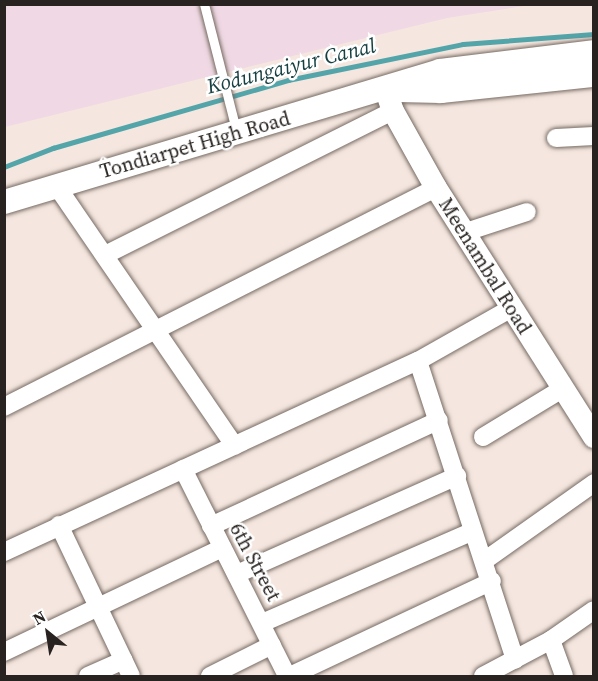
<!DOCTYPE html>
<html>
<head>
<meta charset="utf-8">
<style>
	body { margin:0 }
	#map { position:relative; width:598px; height:681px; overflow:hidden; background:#f5e7df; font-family:"Source Serif 4",serif }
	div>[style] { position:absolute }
	.industrial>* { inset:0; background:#f0d9e4 }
	.stream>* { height:4.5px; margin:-2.25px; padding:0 2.25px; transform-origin:2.25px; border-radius:2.25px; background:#53a5aa }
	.roads { filter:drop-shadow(0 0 2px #766a63) drop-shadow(0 0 2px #766a63) }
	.service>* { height:9px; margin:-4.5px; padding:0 4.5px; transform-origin:4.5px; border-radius:4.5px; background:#fff }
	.minor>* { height:18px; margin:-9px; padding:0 9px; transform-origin:9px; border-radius:9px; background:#fff }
	.tertiary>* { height:22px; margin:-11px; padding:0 11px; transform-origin:11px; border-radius:11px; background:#fff }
	.secondary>* { height:24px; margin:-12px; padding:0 12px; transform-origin:12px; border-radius:12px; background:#fff }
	span { translate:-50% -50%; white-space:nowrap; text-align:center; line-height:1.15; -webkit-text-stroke:5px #fff; paint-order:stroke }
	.street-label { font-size:20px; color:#282320 }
	.water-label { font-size:21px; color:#184042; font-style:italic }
	.frame { position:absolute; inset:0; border:6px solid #282320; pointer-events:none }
	.north { position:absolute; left:18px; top:603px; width:60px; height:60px; -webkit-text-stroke:4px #fff; paint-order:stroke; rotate:330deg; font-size:16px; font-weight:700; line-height:24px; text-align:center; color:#282320 }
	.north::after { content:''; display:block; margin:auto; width:21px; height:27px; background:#282320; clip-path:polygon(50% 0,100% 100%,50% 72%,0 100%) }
</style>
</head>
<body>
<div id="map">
	<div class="industrial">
		<div style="clip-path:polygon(5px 5px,530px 5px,447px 18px,5px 127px)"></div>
	</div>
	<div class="stream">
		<div style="left:4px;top:167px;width:53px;rotate:-21.2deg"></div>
		<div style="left:53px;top:148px;width:245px;rotate:-16.1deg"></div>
		<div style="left:288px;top:80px;width:179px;rotate:-11.6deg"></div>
		<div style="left:463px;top:44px;width:131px;rotate:-4.4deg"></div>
	</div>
	<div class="roads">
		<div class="service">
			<div style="left:204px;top:4px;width:130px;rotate:75.7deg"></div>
		</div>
		<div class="minor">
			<div style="left:556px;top:138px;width:38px;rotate:-3deg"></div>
			<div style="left:56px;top:185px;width:316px;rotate:55.6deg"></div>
			<div style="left:466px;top:232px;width:64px;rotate:-18.2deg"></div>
			<div style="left:107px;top:254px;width:320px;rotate:-26.6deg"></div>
			<div style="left:418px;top:361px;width:314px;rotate:72deg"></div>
			<div style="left:4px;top:407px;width:484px;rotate:-26.9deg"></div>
			<div style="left:483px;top:437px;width:92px;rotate:-31.3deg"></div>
			<div style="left:183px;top:469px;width:232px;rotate:63.3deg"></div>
			<div style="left:59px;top:525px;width:167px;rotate:64.5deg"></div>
			<div style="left:211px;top:526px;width:251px;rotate:-24.9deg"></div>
			<div style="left:4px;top:552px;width:456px;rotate:-24.8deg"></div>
			<div style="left:418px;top:361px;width:106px;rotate:-29.5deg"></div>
			<div style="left:484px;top:561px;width:135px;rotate:-35.3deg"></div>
			<div style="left:237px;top:574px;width:241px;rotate:-24deg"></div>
			<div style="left:262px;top:623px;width:228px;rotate:-23.5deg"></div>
			<div style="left:551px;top:640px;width:38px;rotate:70deg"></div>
			<div style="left:4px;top:652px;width:242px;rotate:-25.5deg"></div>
			<div style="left:88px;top:676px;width:39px;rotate:-24deg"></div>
			<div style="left:210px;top:676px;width:69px;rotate:-26.6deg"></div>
			<div style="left:290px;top:676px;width:223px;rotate:-25.2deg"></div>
			<div style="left:483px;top:676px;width:77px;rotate:-27.9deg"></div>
			<div style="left:551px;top:640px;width:52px;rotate:-34.9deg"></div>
		</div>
		<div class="tertiary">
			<div style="left:386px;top:90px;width:22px;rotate:72deg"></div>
			<div style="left:393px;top:111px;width:88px;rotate:60.8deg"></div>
			<div style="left:436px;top:188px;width:295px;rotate:57.6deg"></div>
		</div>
		<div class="secondary">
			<div style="left:398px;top:90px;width:43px;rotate:1.3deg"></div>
			<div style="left:441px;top:91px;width:154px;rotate:-6deg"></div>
			<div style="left:4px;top:202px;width:455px;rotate:-16.7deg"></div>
			<div style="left:440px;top:71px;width:155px;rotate:-7deg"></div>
		</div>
	</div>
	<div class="street-label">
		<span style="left:195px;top:145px;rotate:-16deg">Tondiarpet High Road</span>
		<span style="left:485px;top:266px;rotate:58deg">Meenambal Road</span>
		<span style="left:255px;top:562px;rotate:62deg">6th Street</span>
	</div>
	<div class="water-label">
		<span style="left:291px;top:66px;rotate:-14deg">Kodungaiyur Canal</span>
	</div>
	<div class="frame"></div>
	<div class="north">N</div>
</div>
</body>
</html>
